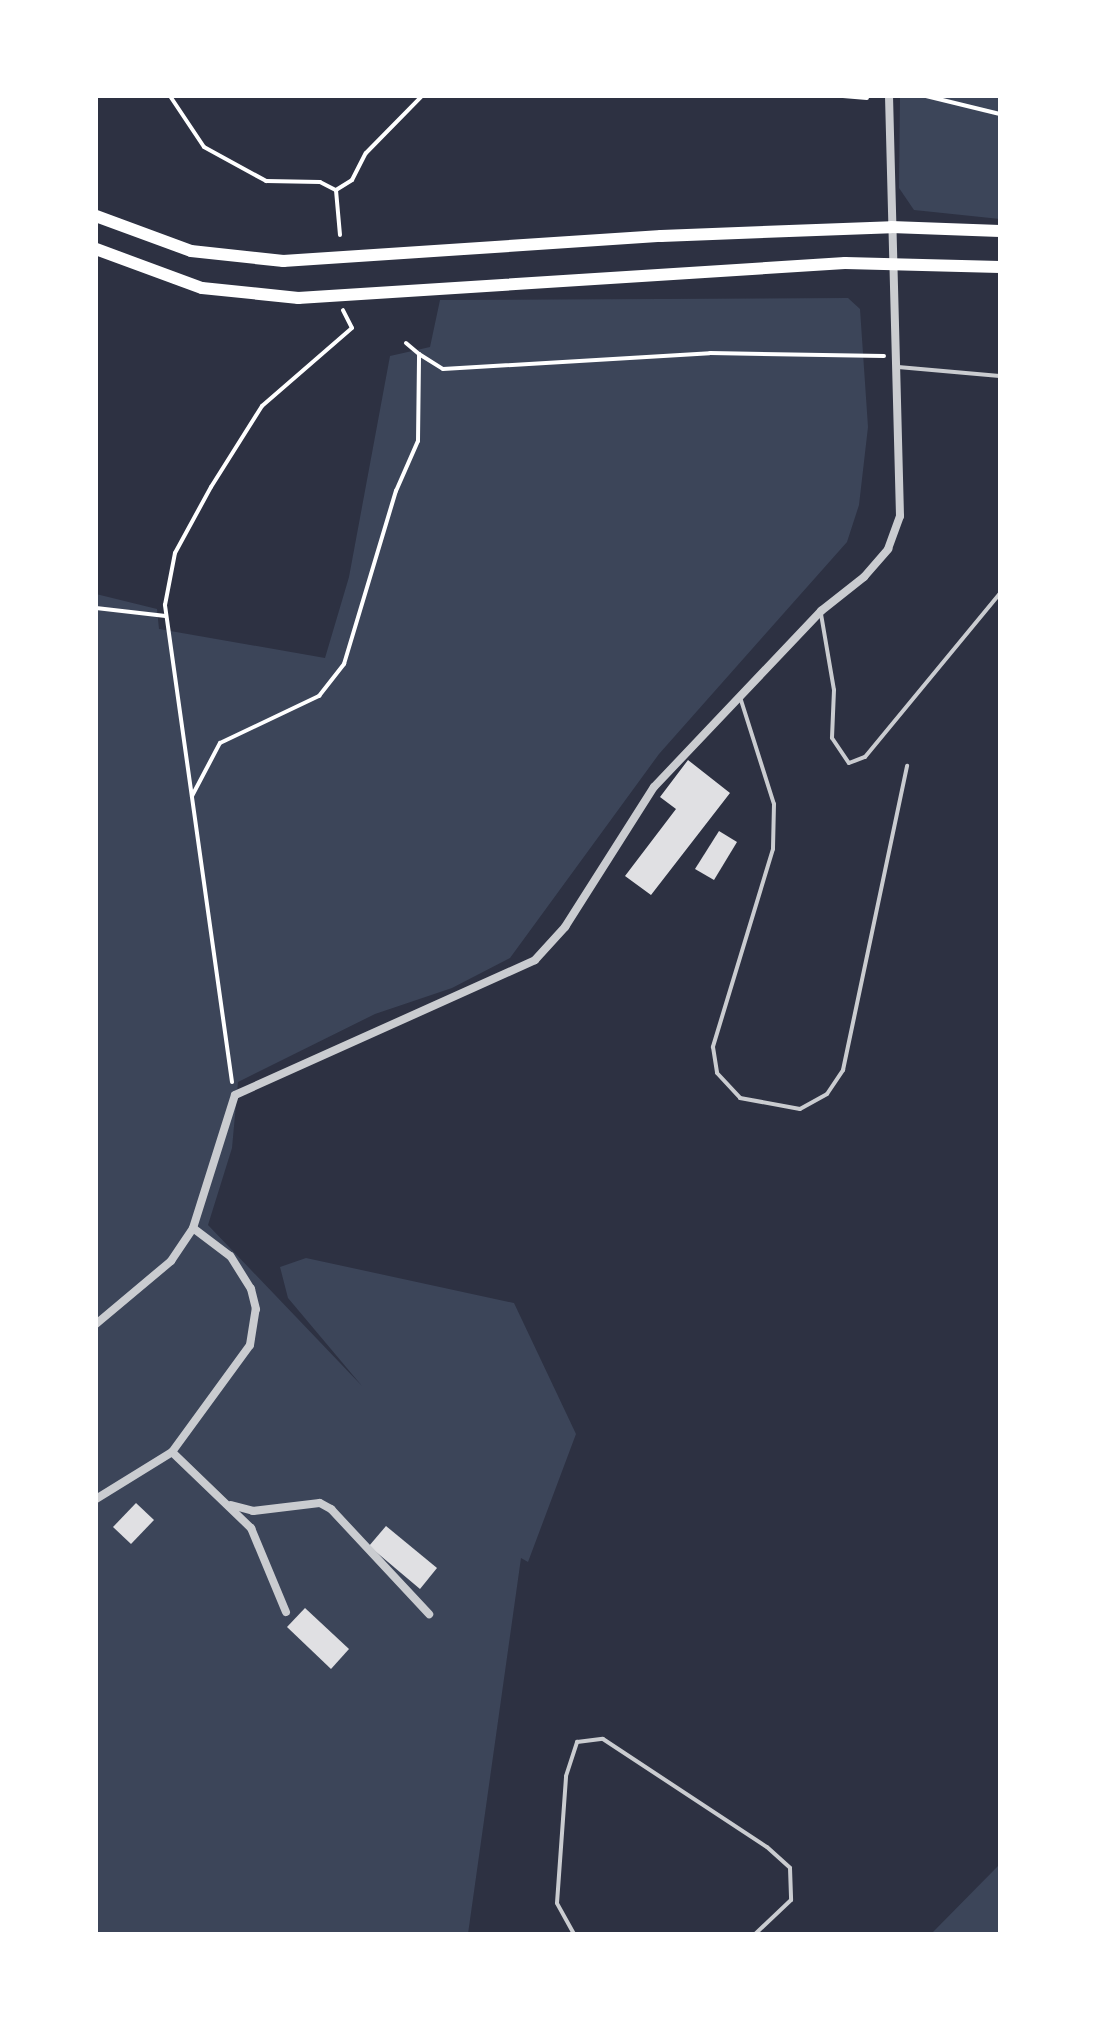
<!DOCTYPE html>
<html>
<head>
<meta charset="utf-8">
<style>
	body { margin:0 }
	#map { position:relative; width:1096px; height:2030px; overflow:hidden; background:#2d3142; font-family:Figtree,sans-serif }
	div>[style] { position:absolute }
	.green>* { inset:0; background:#3c4559 }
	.building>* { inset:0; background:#e0e0e3 }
	.path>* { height:4px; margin:-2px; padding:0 2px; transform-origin:2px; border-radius:2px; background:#fff }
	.service>* { height:4px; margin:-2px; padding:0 2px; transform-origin:2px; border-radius:2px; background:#caccd0 }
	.minor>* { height:8px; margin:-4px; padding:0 4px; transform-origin:4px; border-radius:4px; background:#caccd0 }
	.secondary>* { height:12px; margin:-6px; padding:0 6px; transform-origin:6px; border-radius:6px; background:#fff }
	span { translate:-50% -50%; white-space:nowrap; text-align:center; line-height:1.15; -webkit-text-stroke:7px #fff; paint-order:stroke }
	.frame { position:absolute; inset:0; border:98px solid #fff; pointer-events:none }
</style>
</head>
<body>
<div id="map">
	<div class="green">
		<div style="clip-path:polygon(900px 96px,1000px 96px,1000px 219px,914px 210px,899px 188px)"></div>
		<div style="clip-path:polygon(848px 298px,860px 309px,868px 427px,859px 505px,847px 542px,659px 754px,510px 958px,452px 988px,375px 1014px,238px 1082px,232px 1148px,208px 1225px,362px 1386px,288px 1298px,280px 1267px,306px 1258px,514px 1303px,576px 1434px,528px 1562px,521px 1558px,468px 1934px,96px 1934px,96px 594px,157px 609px,159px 629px,325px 658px,349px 577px,390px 356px,430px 347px,440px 300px)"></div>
		<div style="clip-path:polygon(1000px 1864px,1000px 1934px,931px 1934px)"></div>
	</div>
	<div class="building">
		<div style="clip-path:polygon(688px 760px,730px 793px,651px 895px,625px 876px,676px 809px,660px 797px)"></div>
		<div style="clip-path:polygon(719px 831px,737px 842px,714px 880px,695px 869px)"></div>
		<div style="clip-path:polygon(136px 1503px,154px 1520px,131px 1544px,113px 1527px)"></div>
		<div style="clip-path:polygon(386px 1526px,437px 1568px,420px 1589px,369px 1546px)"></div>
		<div style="clip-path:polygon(305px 1608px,349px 1649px,331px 1669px,287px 1627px)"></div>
	</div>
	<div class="path">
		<div style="left:170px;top:96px;width:61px;rotate:56.3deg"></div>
		<div style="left:204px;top:147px;width:71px;rotate:28.7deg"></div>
		<div style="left:266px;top:181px;width:54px;rotate:1.1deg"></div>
		<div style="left:320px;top:182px;width:18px;rotate:27deg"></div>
		<div style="left:843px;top:96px;width:24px;rotate:5deg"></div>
		<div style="left:926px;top:96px;width:76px;rotate:13.7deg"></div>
		<div style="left:340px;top:235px;width:45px;rotate:-95.1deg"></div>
		<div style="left:336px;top:190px;width:19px;rotate:-32deg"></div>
		<div style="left:352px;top:180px;width:30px;rotate:-63deg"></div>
		<div style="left:366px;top:153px;width:80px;rotate:-45.5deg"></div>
		<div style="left:419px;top:354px;width:28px;rotate:32deg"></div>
		<div style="left:443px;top:369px;width:267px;rotate:-3.4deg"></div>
		<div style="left:710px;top:353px;width:174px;rotate:1deg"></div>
		<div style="left:96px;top:608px;width:70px;rotate:6.5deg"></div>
		<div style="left:192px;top:796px;width:60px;rotate:-62.2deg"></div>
		<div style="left:220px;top:743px;width:110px;rotate:-25.4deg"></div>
		<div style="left:319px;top:696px;width:41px;rotate:-52deg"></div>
		<div style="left:344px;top:664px;width:181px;rotate:-73.3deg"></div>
		<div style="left:396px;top:491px;width:55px;rotate:-66.3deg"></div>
		<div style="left:418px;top:441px;width:87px;rotate:-89.3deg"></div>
		<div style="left:419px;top:354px;width:17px;rotate:-140deg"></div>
		<div style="left:232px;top:1082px;width:482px;rotate:-98deg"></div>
		<div style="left:165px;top:605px;width:53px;rotate:-79.1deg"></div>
		<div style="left:175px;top:553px;width:75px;rotate:-61.4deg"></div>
		<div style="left:211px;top:487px;width:96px;rotate:-57.8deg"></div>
		<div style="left:262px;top:406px;width:119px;rotate:-40.9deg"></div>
		<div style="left:352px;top:328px;width:20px;rotate:-117deg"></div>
	</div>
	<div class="service">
		<div style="left:898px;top:367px;width:102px;rotate:5deg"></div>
		<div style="left:821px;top:614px;width:77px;rotate:80.3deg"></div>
		<div style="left:834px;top:690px;width:48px;rotate:92.4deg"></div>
		<div style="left:832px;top:738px;width:30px;rotate:56deg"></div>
		<div style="left:849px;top:763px;width:17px;rotate:-21deg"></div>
		<div style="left:865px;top:757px;width:212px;rotate:-50.5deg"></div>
		<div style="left:740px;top:697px;width:112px;rotate:72.4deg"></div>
		<div style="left:774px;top:804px;width:45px;rotate:91.3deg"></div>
		<div style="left:773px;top:849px;width:207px;rotate:106.9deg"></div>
		<div style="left:713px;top:1047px;width:26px;rotate:81deg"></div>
		<div style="left:717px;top:1073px;width:34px;rotate:47deg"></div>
		<div style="left:740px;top:1098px;width:61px;rotate:10.4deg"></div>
		<div style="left:800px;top:1109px;width:31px;rotate:-29deg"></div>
		<div style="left:827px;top:1094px;width:29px;rotate:-56deg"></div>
		<div style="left:843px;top:1070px;width:311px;rotate:-78.1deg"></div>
		<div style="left:574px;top:1934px;width:35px;rotate:-119deg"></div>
		<div style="left:557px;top:1903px;width:127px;rotate:-85.9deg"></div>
		<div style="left:566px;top:1776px;width:36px;rotate:-72deg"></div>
		<div style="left:577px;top:1742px;width:26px;rotate:-7deg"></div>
		<div style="left:603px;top:1739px;width:196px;rotate:33.4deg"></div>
		<div style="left:767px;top:1847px;width:31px;rotate:42deg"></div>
		<div style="left:790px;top:1868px;width:32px;rotate:88deg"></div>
		<div style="left:791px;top:1900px;width:50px;rotate:136.6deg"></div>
	</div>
	<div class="minor">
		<div style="left:96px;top:1324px;width:98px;rotate:-40deg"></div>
		<div style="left:171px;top:1261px;width:40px;rotate:-56deg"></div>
		<div style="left:193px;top:1228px;width:139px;rotate:-72.5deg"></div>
		<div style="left:235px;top:1095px;width:329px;rotate:-24.2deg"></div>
		<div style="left:535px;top:960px;width:45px;rotate:-47.7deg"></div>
		<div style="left:565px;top:927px;width:166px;rotate:-57.6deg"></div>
		<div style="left:654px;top:787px;width:243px;rotate:-46.5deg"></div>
		<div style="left:821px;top:611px;width:55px;rotate:-38.3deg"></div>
		<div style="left:864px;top:577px;width:37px;rotate:-49deg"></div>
		<div style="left:888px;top:549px;width:35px;rotate:-70deg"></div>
		<div style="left:900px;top:516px;width:420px;rotate:-91.5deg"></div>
		<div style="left:172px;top:1452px;width:110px;rotate:43.9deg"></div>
		<div style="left:251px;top:1528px;width:91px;rotate:67.4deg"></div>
		<div style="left:96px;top:1499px;width:89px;rotate:-31.7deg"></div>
		<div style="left:172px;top:1452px;width:132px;rotate:-53.9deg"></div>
		<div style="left:250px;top:1345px;width:36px;rotate:-81deg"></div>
		<div style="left:256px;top:1309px;width:21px;rotate:-104deg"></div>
		<div style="left:251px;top:1289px;width:39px;rotate:-122deg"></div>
		<div style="left:230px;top:1256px;width:46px;rotate:-142.9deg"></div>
		<div style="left:231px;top:1505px;width:23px;rotate:15deg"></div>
		<div style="left:253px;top:1511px;width:67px;rotate:-6.8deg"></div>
		<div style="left:320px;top:1503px;width:13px;rotate:29deg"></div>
		<div style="left:331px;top:1509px;width:144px;rotate:47deg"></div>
	</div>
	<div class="secondary">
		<div style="left:96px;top:216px;width:101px;rotate:20.2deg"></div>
		<div style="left:191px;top:251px;width:93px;rotate:6.2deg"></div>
		<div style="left:283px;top:261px;width:379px;rotate:-3.8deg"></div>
		<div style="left:661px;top:236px;width:230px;rotate:-2.2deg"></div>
		<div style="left:891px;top:227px;width:109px;rotate:2.1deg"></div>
		<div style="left:96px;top:249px;width:113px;rotate:20.2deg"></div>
		<div style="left:202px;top:288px;width:97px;rotate:5.9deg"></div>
		<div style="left:298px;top:298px;width:548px;rotate:-3.66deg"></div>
		<div style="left:845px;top:263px;width:155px;rotate:1.5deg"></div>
	</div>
	<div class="frame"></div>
</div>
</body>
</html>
